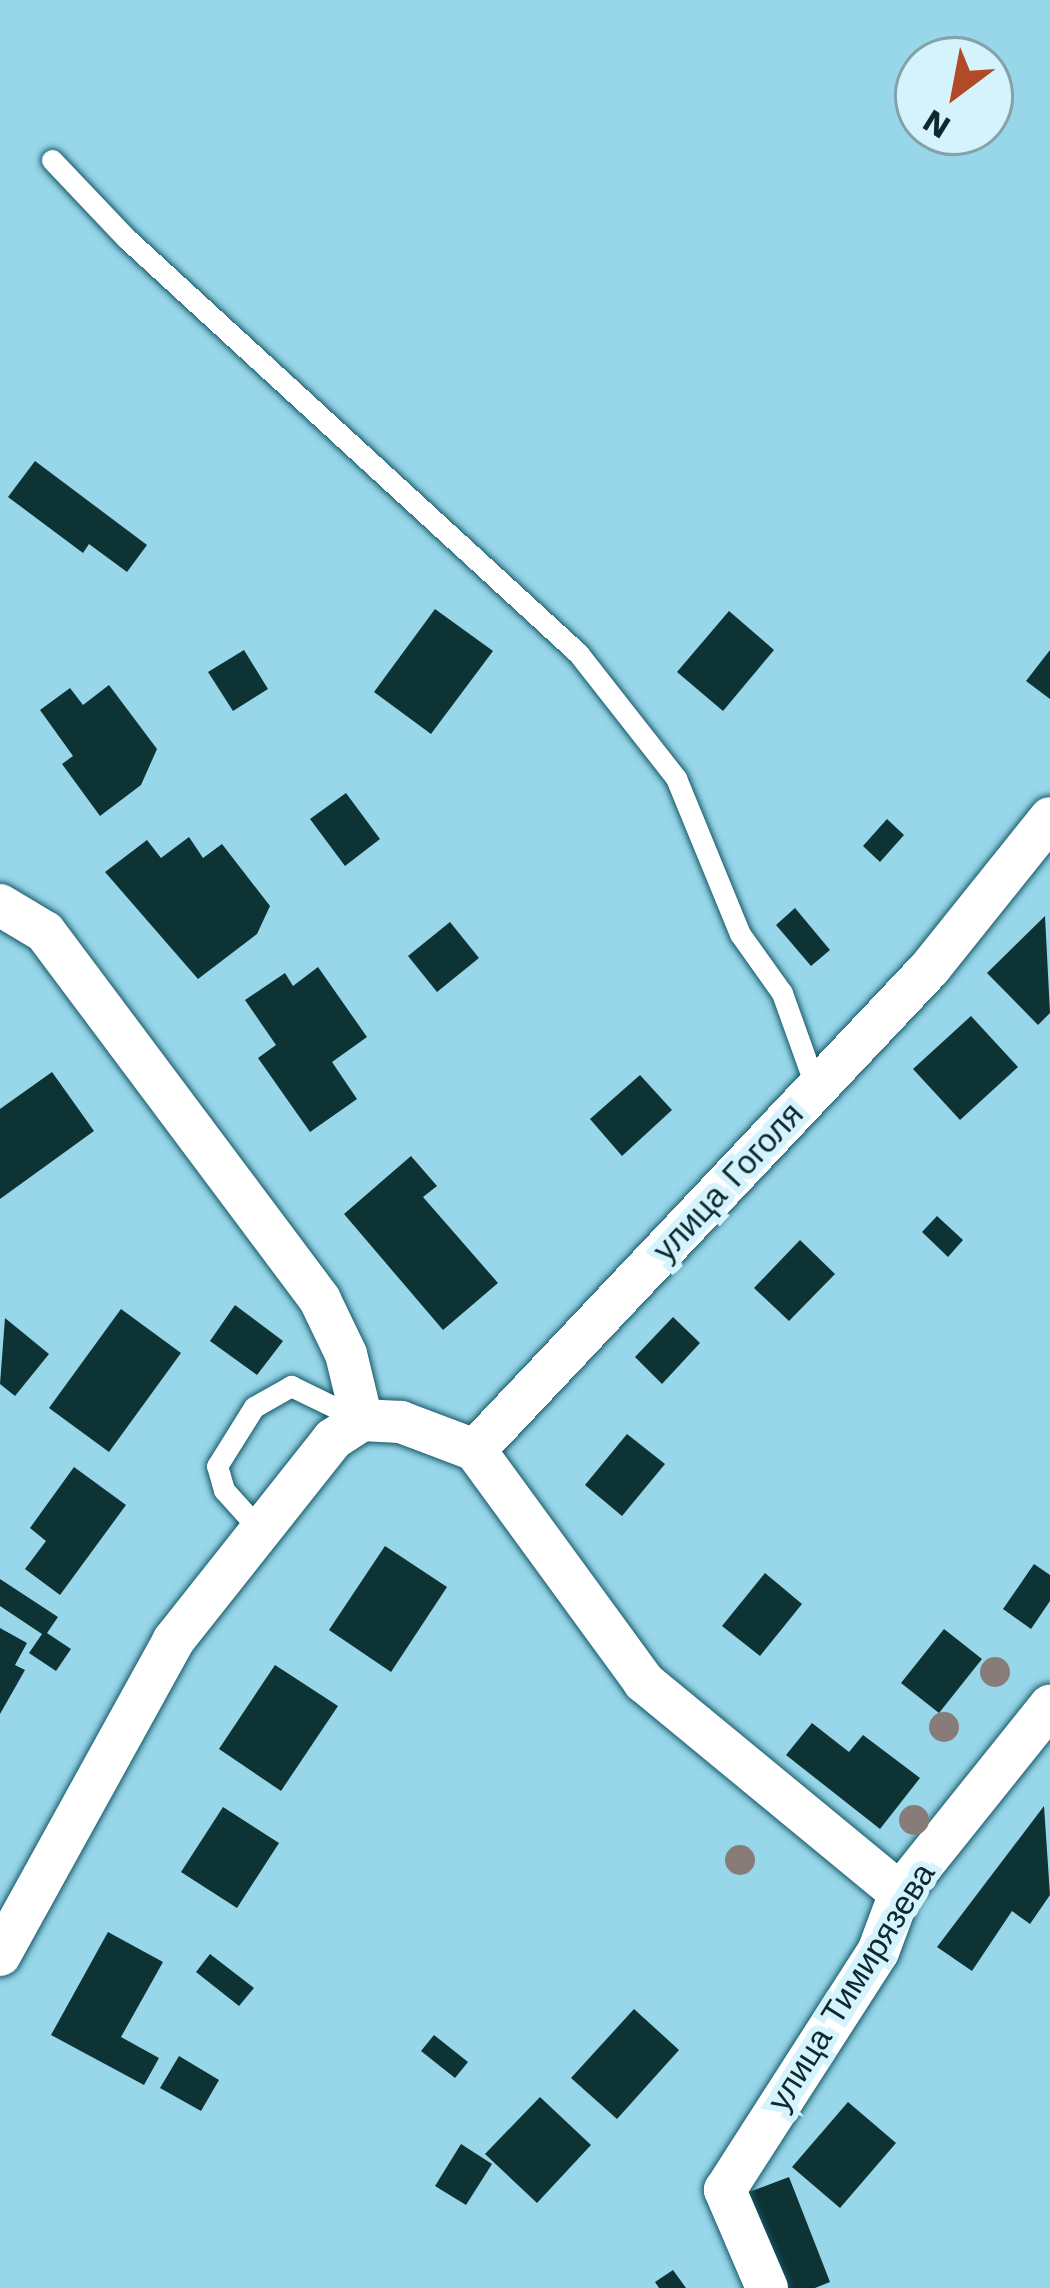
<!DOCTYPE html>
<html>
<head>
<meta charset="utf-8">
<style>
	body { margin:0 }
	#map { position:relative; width:1050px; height:2288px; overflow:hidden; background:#98d7ea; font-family:"Work Sans",sans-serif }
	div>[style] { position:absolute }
	.building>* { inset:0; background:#0e3334 }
	.roads { filter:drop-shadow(0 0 3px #145767) drop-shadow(0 0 3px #145767) }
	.lane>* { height:21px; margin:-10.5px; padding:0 10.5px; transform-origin:10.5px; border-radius:10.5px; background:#fff }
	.street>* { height:42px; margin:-21px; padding:0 21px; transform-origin:21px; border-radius:21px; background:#fff }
	.trees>* { width:30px; height:30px; margin:-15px; border-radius:50%; background:#877c78 }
	span { translate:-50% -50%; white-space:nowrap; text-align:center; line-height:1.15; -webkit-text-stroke:12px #d4f3fc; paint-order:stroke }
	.street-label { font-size:33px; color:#0e282f }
	.north { position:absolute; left:894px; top:36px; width:120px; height:120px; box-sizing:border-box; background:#d4f3fc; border:3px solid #85a2aa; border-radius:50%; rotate:212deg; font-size:33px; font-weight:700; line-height:48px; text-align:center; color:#0e282f }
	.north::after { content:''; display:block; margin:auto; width:42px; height:54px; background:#b24a27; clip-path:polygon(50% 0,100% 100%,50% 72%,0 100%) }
</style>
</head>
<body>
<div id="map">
	<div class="building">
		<div style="clip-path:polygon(35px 461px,147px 545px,127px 572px,89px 544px,83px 553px,8px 497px)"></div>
		<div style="clip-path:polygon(435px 609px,493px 651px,431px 734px,374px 692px)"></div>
		<div style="clip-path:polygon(729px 611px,774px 650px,723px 711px,677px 672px)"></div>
		<div style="clip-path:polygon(244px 650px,268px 689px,233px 711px,208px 672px)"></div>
		<div style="clip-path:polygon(1050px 650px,1050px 699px,1026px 681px)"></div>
		<div style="clip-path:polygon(109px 685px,157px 749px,141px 785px,100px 816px,62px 764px,73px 756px,40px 710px,70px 688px,83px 705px)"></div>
		<div style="clip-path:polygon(346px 793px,380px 839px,345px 866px,310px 819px)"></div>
		<div style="clip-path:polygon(887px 819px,904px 835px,880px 862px,863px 846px)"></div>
		<div style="clip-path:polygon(189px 837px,203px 858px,222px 844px,270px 906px,257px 934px,198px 979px,105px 872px,147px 840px,161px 858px)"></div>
		<div style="clip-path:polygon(795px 908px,830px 950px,811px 966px,776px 925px)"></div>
		<div style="clip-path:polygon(1045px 916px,1050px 1013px,1038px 1025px,987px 973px)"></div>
		<div style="clip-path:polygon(450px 922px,479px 958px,437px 992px,408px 956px)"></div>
		<div style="clip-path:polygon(318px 967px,367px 1037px,332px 1062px,357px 1099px,310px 1132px,258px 1058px,276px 1045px,245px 1000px,285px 973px,293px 986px)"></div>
		<div style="clip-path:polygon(971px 1016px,1018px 1067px,960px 1120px,913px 1069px)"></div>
		<div style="clip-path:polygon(52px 1072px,94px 1131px,0 1199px,0 1109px)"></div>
		<div style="clip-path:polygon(640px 1075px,672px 1110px,622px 1156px,590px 1119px)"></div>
		<div style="clip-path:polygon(411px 1156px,437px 1186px,423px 1197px,498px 1283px,443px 1330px,344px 1214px)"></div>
		<div style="clip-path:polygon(937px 1216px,963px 1240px,948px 1257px,922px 1232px)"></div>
		<div style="clip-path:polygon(800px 1240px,835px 1274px,789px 1321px,754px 1288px)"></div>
		<div style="clip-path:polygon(235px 1305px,283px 1341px,257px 1375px,210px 1341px)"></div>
		<div style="clip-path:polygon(121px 1309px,181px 1353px,109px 1452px,49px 1408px)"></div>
		<div style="clip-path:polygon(673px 1317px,700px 1343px,662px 1384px,635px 1357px)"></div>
		<div style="clip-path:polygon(5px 1318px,49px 1354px,15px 1396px,0 1384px)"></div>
		<div style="clip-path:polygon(627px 1434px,665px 1464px,622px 1516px,585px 1485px)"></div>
		<div style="clip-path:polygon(74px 1467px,126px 1505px,60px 1595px,25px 1569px,46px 1541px,30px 1528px)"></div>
		<div style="clip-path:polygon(385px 1546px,447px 1587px,391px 1672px,329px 1630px)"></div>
		<div style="clip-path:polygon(1034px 1564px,1050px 1575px,1050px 1601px,1031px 1629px,1003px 1609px)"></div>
		<div style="clip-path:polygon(765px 1573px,802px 1604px,760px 1656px,722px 1626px)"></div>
		<div style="clip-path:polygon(0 1579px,58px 1617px,47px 1633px,71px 1649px,56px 1671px,29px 1653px,42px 1634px,0 1606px)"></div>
		<div style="clip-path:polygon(0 1628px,27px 1643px,15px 1665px,25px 1670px,0 1714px)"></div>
		<div style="clip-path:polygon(944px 1629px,982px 1659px,939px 1713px,901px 1683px)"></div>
		<div style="clip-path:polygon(275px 1665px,338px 1706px,281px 1791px,219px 1749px)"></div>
		<div style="clip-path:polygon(812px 1723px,849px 1752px,863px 1735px,920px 1778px,880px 1829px,786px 1755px)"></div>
		<div style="clip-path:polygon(1044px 1806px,1050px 1895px,1030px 1924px,1012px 1911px,972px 1971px,937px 1947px)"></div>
		<div style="clip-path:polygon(223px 1807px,279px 1843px,237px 1908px,181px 1872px)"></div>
		<div style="clip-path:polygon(108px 1932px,163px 1962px,121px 2037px,159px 2058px,144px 2085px,51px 2035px)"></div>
		<div style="clip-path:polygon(210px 1954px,254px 1988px,239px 2006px,196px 1972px)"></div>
		<div style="clip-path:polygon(634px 2009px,679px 2050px,617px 2119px,571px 2078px)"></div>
		<div style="clip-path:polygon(434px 2035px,468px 2062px,455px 2078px,421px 2051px)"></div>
		<div style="clip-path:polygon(179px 2056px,219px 2080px,201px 2111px,160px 2088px)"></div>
		<div style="clip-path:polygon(540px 2097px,591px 2145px,537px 2203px,485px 2154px)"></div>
		<div style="clip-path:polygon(848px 2102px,896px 2143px,840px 2208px,792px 2167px)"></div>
		<div style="clip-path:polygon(461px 2144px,492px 2164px,466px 2205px,435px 2186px)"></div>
		<div style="clip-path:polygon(789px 2177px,830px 2282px,815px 2288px,786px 2288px,749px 2192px)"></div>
		<div style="clip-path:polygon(673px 2270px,686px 2288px,659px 2288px,655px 2282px)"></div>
	</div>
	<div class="roads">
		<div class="lane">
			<div style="left:52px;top:160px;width:108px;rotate:46.5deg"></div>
			<div style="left:126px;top:238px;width:614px;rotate:42.56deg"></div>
			<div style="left:578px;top:653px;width:159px;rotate:51.9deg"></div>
			<div style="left:676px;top:778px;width:169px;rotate:67.7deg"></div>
			<div style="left:740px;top:934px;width:72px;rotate:54.6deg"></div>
			<div style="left:782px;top:993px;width:101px;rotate:70.3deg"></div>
			<div style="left:260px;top:1530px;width:54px;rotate:-132deg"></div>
			<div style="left:224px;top:1490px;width:25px;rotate:-106deg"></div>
			<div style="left:217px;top:1466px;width:70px;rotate:-57.9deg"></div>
			<div style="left:254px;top:1407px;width:43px;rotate:-29.6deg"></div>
			<div style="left:291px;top:1386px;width:78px;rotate:25.9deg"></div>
		</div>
		<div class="street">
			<div style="left:0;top:905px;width:52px;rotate:31deg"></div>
			<div style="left:45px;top:932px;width:459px;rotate:53.2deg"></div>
			<div style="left:320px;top:1300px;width:60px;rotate:64.3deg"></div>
			<div style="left:346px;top:1354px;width:68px;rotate:76.4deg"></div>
			<div style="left:475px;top:1450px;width:287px;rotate:53.9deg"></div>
			<div style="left:644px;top:1682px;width:332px;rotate:39.5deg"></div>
			<div style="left:0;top:1955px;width:359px;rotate:-61.1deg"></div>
			<div style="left:173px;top:1641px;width:258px;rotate:-51.6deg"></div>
			<div style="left:333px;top:1439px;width:35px;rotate:-33deg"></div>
			<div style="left:362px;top:1420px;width:39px;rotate:3deg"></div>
			<div style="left:401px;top:1422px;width:79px;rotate:20.7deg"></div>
			<div style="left:475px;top:1450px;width:663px;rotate:-46.65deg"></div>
			<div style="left:930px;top:968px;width:192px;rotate:-51.3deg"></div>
			<div style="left:767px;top:2288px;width:107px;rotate:-113.2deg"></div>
			<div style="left:725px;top:2190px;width:283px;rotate:-57.3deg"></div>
			<div style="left:878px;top:1952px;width:63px;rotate:-69.6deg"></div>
			<div style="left:900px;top:1893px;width:240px;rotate:-51.3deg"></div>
		</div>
	</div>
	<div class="trees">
		<div style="left:995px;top:1672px"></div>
		<div style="left:944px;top:1727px"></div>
		<div style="left:914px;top:1820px"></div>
		<div style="left:740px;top:1860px"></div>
	</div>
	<div class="street-label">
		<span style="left:728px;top:1182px;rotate:-47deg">улица Гоголя</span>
		<span style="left:851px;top:1987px;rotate:-58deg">улица Тимирязева</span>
	</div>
	<div class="north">N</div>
</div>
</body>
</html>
